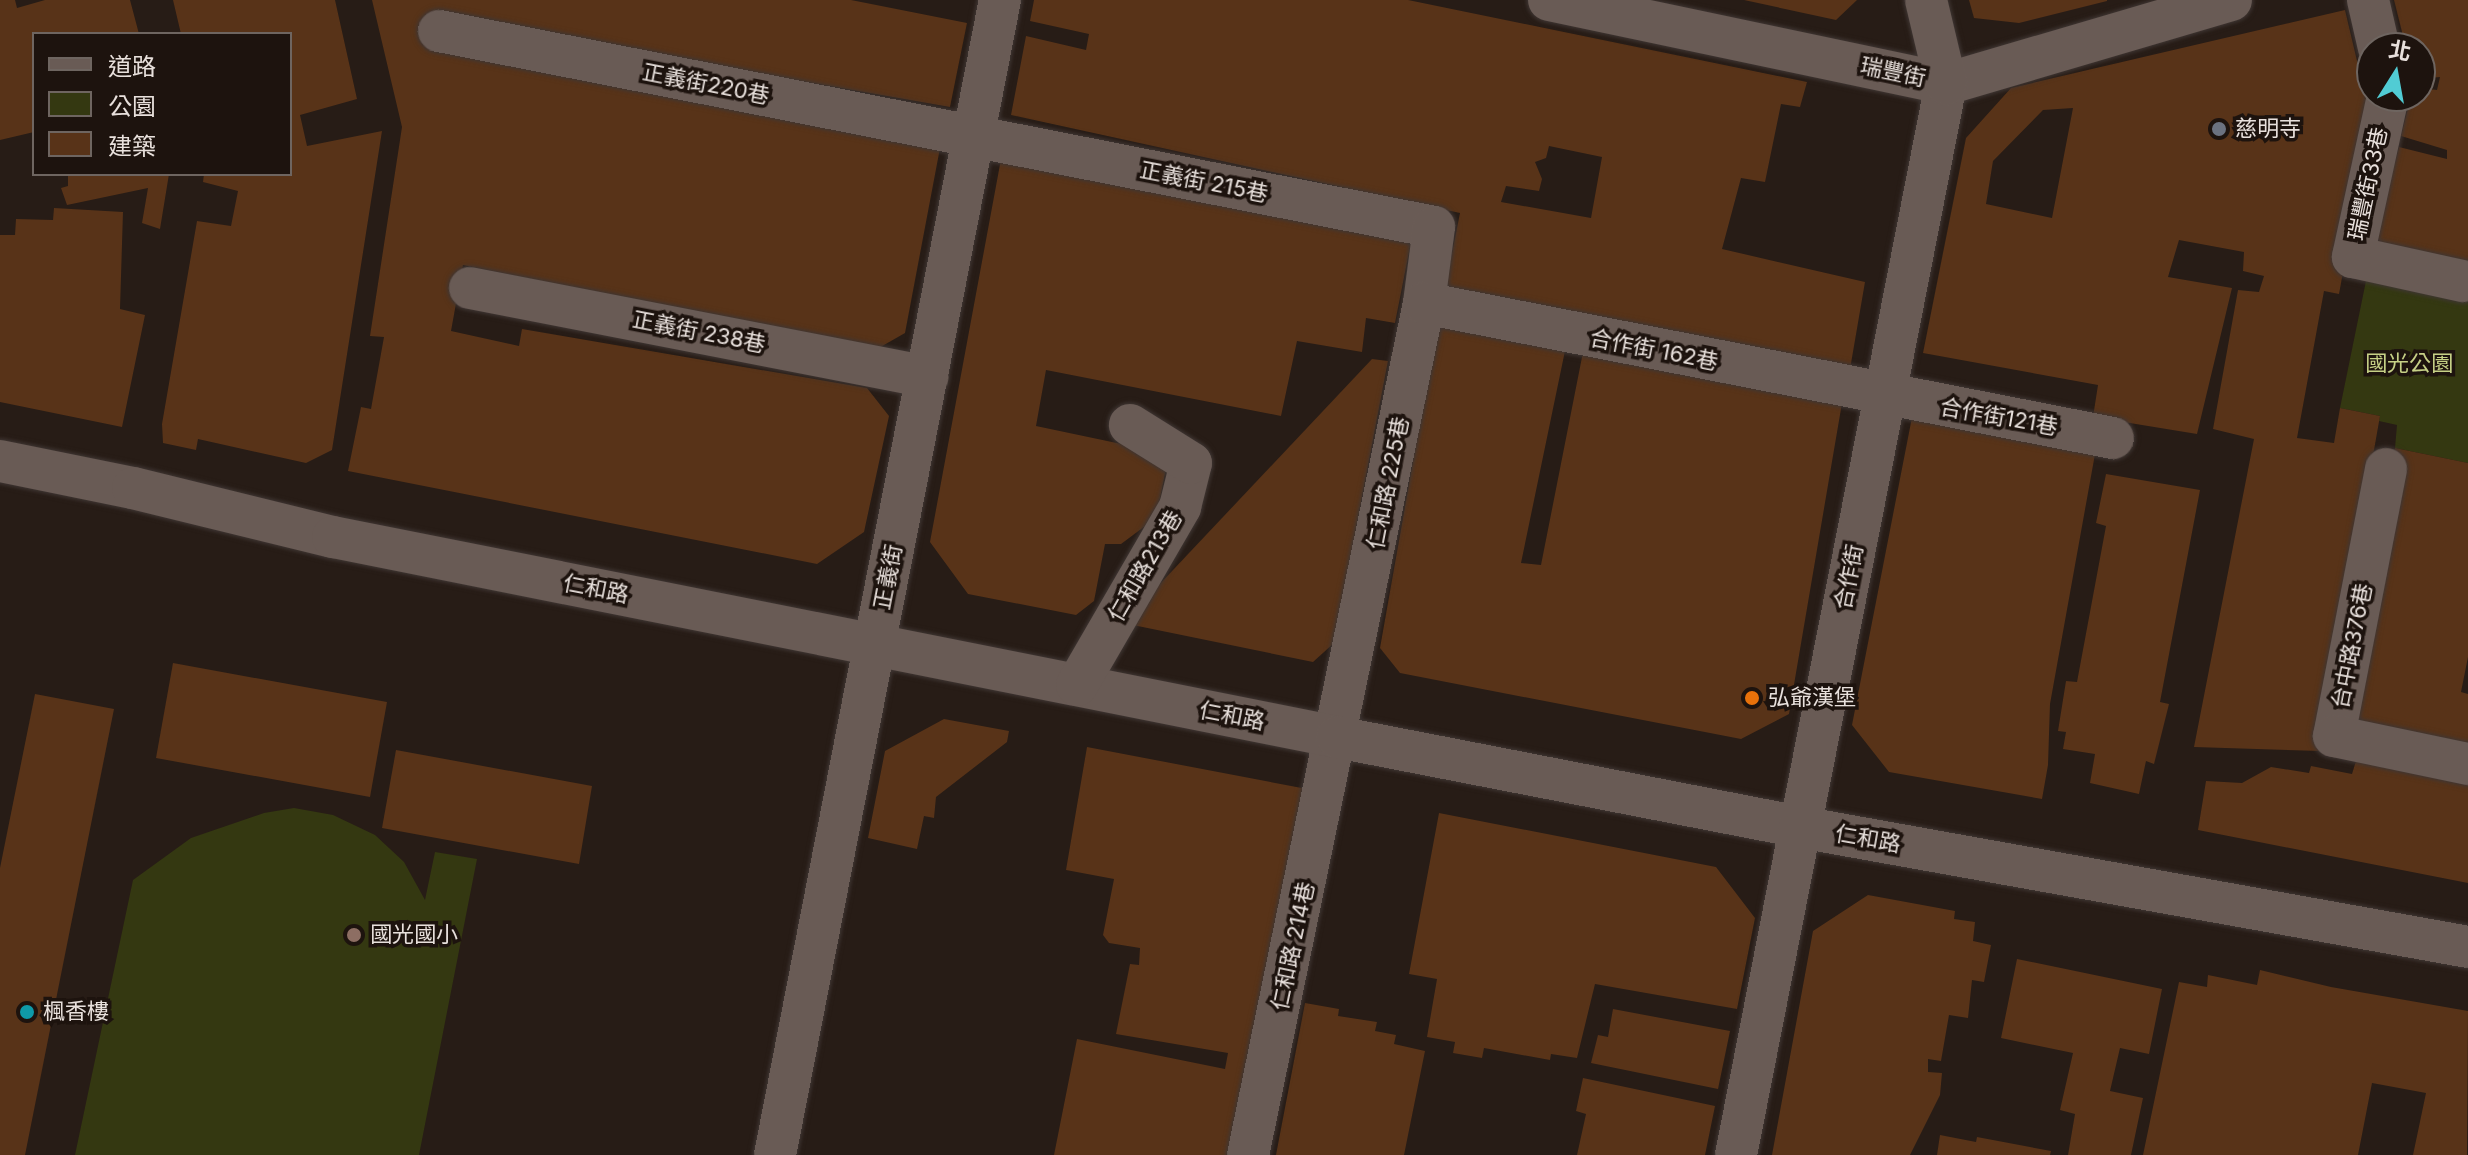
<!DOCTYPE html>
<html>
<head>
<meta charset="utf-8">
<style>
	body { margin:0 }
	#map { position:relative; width:2468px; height:1155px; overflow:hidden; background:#271c16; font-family:Inter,"Noto Sans TC",sans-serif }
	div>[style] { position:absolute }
	.green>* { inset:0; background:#343811 }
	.building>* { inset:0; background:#583318 }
	.roads { filter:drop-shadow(0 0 2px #3f3633) drop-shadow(0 0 2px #3f3633) }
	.minor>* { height:42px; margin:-21px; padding:0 21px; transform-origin:21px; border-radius:21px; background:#695b55 }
	.dots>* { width:22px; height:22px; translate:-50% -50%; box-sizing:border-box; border:4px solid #1d130e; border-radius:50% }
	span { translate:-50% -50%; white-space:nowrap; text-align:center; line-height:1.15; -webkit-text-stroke:7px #1d130e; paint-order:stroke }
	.street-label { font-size:22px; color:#e8e0dc }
	.poi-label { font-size:22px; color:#e8e0dc }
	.left { translate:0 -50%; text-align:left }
	.park-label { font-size:22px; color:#c6d086 }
	.legend { position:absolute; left:32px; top:32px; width:260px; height:144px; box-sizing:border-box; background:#1d130e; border:2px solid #6e6560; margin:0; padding:10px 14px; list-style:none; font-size:24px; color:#e8e0dc }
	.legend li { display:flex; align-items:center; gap:16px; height:40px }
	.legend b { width:40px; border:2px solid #6e6560 }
	.north { position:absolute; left:2356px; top:32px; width:80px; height:80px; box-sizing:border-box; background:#1d130e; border:2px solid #6e6560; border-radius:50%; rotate:11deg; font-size:22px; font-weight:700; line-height:32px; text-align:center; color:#e8e0dc }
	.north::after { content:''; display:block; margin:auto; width:28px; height:36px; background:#51ccd4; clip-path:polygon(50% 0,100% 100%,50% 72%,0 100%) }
</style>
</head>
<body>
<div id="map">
	<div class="green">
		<div style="clip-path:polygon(2367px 276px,2468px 297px,2468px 463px,2395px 448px,2397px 425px,2379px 421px,2380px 416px,2340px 408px)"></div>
		<div style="clip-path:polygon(294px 808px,333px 815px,375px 835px,404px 862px,425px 900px,435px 852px,477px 859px,419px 1155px,75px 1155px,133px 880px,191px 838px,264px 813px)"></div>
	</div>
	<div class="building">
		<div style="clip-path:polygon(0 0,15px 0,17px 8px,45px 0,130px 0,139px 34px,34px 34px,34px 132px,0 140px)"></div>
		<div style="clip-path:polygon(173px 0,335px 0,357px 99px,300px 115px,307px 146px,382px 131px,332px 450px,306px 463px,198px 439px,196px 450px,163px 443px,162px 424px,197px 221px,231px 226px,238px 191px,203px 182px,204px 174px,290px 174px,290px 34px,181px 34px)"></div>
		<div style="clip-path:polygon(372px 0,851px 0,967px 23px,950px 107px,466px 23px,940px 148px,905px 333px,877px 349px,463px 265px,451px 331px,519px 346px,522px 329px,867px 388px,889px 416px,864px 532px,817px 564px,348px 471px,361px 407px,371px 409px,384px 337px,370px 336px,402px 127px)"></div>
		<div style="clip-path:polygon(evenodd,1034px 0,1408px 0,1807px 82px,1800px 107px,1781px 104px,1765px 182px,1741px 178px,1722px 249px,1865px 282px,1849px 375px,1444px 293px,1460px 213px,1011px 115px,1026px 36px,1086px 50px,1089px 34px,1030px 21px,1034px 0,1549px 146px,1602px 157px,1591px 218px,1501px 202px,1506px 186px,1539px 191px,1542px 179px,1535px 162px,1546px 158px,1549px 146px)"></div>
		<div style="clip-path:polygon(1744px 0,1857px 0,1836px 20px)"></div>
		<div style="clip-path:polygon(1969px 0,2107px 0,2107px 1px,2019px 23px,1974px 18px)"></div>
		<div style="clip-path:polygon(2394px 0,2468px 0,2468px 266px,2374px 244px,2399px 147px,2447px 159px,2447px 150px,2401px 136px,2411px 96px,2420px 96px,2420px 88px,2437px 90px,2440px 77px,2420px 79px,2420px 48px,2406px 48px)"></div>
		<div style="clip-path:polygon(evenodd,2345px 10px,2371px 120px,2339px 294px,2324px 291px,2297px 438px,2334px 443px,2340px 408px,2380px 416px,2321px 751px,2194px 747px,2254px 439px,2213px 429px,2238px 290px,2259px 292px,2264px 276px,2243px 271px,2244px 252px,2179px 240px,2168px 277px,2232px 288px,2197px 434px,2093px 417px,2098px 385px,1923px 353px,1966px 138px,2011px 88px,2345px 10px,2073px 108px,2052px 218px,1986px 204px,1993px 161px,2043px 110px,2073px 108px)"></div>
		<div style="clip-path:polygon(1001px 159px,1412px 237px,1395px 323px,1366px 318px,1362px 352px,1297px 341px,1281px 416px,1046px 370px,1036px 426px,1169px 454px,1156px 518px,1121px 544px,1105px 544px,1094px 601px,1076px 615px,968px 594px,930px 542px)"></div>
		<div style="clip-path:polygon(68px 174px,169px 174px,160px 229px,142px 223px,148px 188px,67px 205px,61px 188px,68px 186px)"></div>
		<div style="clip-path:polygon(54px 208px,123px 212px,120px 309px,145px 315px,122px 427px,0 402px,0 235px,15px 235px,16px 219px,53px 220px)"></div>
		<div style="clip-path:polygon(1438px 320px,1566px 346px,1521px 563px,1541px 565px,1583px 352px,1842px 403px,1789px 714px,1741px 739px,1400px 673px,1380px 648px)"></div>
		<div style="clip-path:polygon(1372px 359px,1388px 361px,1334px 643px,1313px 662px,1123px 623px)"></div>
		<div style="clip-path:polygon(1914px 407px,2097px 443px,2050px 704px,2048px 765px,2042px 799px,1889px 772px,1852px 725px)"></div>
		<div style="clip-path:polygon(2395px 448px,2468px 463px,2468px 657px,2461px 692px,2468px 694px,2468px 749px,2345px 728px)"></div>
		<div style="clip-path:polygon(2106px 474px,2200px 490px,2160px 702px,2169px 704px,2154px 764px,2146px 761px,2139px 794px,2090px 783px,2095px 754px,2063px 749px,2066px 732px,2058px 731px,2066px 681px,2077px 682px,2106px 526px,2096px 523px)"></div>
		<div style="clip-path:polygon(173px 663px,387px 702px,370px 797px,156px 758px)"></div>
		<div style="clip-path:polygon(35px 694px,114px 709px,25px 1155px,0 1155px,0 868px)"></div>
		<div style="clip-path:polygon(944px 719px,1009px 731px,1007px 742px,936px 797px,934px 818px,924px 816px,917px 849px,868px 838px,885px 751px)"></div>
		<div style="clip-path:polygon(1087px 747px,1307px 789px,1238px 1155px,1054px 1155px,1077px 1039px,1225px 1069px,1228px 1053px,1116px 1034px,1130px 964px,1139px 965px,1140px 948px,1109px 943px,1103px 935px,1114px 879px,1066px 870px)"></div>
		<div style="clip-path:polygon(396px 750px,592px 786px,579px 864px,382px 828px)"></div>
		<div style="clip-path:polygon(2356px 761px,2468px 778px,2468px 883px,2198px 830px,2206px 781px,2242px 783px,2271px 767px,2309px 773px,2311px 766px,2352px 774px)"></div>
		<div style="clip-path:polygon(1439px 813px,1716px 867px,1755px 918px,1737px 1009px,1595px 984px,1577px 1058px,1551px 1054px,1550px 1060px,1484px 1048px,1482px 1058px,1453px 1053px,1455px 1042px,1427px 1037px,1437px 979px,1409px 974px)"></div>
		<div style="clip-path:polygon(1868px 895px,1955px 911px,1954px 919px,1975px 922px,1973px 941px,1991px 945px,1984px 982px,1972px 980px,1968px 1018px,1949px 1015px,1941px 1061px,1928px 1059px,1928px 1072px,1942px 1073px,1940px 1095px,1910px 1155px,1772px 1155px,1813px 931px)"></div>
		<div style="clip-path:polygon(2017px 959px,2162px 989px,2149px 1054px,2120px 1048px,2110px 1091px,2143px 1098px,2131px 1155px,2068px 1155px,2075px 1114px,2060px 1110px,2073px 1053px,2001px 1038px)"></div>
		<div style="clip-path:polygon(2260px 970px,2331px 987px,2468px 1011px,2467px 1155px,2413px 1155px,2426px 1093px,2372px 1083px,2358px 1155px,2143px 1155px,2179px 982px,2207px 987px,2208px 975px,2257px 985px)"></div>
		<div style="clip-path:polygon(1305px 1003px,1339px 1009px,1338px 1016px,1377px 1022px,1375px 1031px,1396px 1035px,1394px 1044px,1425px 1051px,1404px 1155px,1276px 1155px)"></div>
		<div style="clip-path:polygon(1613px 1009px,1730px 1031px,1718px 1089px,1591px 1063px,1598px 1035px,1608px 1037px)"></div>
		<div style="clip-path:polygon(1583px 1078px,1715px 1106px,1705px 1155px,1577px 1155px,1586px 1114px,1576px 1111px)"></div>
		<div style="clip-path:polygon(1940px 1135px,1976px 1142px,1977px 1137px,2051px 1151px,2050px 1155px,1937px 1155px)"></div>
	</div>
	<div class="roads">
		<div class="minor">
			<div style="left:1549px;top:0;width:406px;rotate:11.9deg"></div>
			<div style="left:1946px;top:84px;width:297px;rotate:-16.4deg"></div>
			<div style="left:2368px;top:0;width:49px;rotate:77.1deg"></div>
			<div style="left:439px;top:31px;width:1014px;rotate:11.14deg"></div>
			<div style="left:1434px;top:227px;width:77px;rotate:97.5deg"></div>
			<div style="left:1424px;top:303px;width:870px;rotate:101.67deg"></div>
			<div style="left:2388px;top:96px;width:165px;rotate:102.3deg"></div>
			<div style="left:2353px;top:257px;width:112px;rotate:12.4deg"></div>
			<div style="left:470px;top:288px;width:466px;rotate:11deg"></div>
			<div style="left:1424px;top:303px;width:702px;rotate:11.09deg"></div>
			<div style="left:0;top:461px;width:136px;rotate:11.5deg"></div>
			<div style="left:133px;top:488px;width:206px;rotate:13.8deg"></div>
			<div style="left:333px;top:537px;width:1024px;rotate:11.27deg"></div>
			<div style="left:1337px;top:737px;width:472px;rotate:11deg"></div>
			<div style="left:1800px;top:827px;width:679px;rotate:10.18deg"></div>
			<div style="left:2386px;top:469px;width:272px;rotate:101deg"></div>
			<div style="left:2334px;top:736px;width:137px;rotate:11.8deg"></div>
			<div style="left:1077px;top:685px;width:206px;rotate:-59.9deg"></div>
			<div style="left:1180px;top:507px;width:45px;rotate:-76deg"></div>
			<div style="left:1191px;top:463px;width:72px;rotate:-148.1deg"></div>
			<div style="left:775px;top:1155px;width:1177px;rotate:-78.98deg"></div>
			<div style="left:1736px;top:1155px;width:1091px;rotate:-78.91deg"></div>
			<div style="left:1946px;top:84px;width:86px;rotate:-103.4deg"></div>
		</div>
	</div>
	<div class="dots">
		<div style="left:2219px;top:129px;background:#6b7280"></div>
		<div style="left:1752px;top:698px;background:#e8710a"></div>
		<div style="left:354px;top:935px;background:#8d6e63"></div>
		<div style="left:27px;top:1012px;background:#0f9aa8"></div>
	</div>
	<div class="street-label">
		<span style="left:1893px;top:72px;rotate:12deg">瑞豐街</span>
		<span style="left:706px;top:84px;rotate:11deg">正義街220巷</span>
		<span style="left:1204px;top:182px;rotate:11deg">正義街 215巷</span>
		<span style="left:2368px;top:184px;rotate:-78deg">瑞豐街33巷</span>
		<span style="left:699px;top:332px;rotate:11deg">正義街 238巷</span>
		<span style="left:1654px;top:350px;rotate:11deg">合作街 162巷</span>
		<span style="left:1999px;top:417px;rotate:10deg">合作街121巷</span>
		<span style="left:1388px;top:483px;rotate:-79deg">仁和路 225巷</span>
		<span style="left:1145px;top:566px;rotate:-60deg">仁和路213巷</span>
		<span style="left:888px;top:577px;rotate:-79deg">正義街</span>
		<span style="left:1849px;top:577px;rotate:-79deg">合作街</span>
		<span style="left:596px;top:589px;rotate:11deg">仁和路</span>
		<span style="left:2352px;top:646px;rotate:-79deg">台中路376巷</span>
		<span style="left:1232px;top:716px;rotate:11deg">仁和路</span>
		<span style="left:1868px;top:839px;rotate:10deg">仁和路</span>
		<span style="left:1293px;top:946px;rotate:-78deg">仁和路 214巷</span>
	</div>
	<div class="poi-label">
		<span class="left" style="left:2235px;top:129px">慈明寺</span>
		<span class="left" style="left:1768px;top:698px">弘爺漢堡</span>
		<span class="left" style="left:370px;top:935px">國光國小</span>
		<span class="left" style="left:43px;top:1012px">楓香樓</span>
	</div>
	<div class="park-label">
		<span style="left:2409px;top:364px">國光公園</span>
	</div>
	<ul class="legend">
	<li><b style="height:10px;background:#695b55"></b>道路</li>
	<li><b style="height:22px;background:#343811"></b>公園</li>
	<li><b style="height:22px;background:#583318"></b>建築</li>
	</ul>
	<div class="north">北</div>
</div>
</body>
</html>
